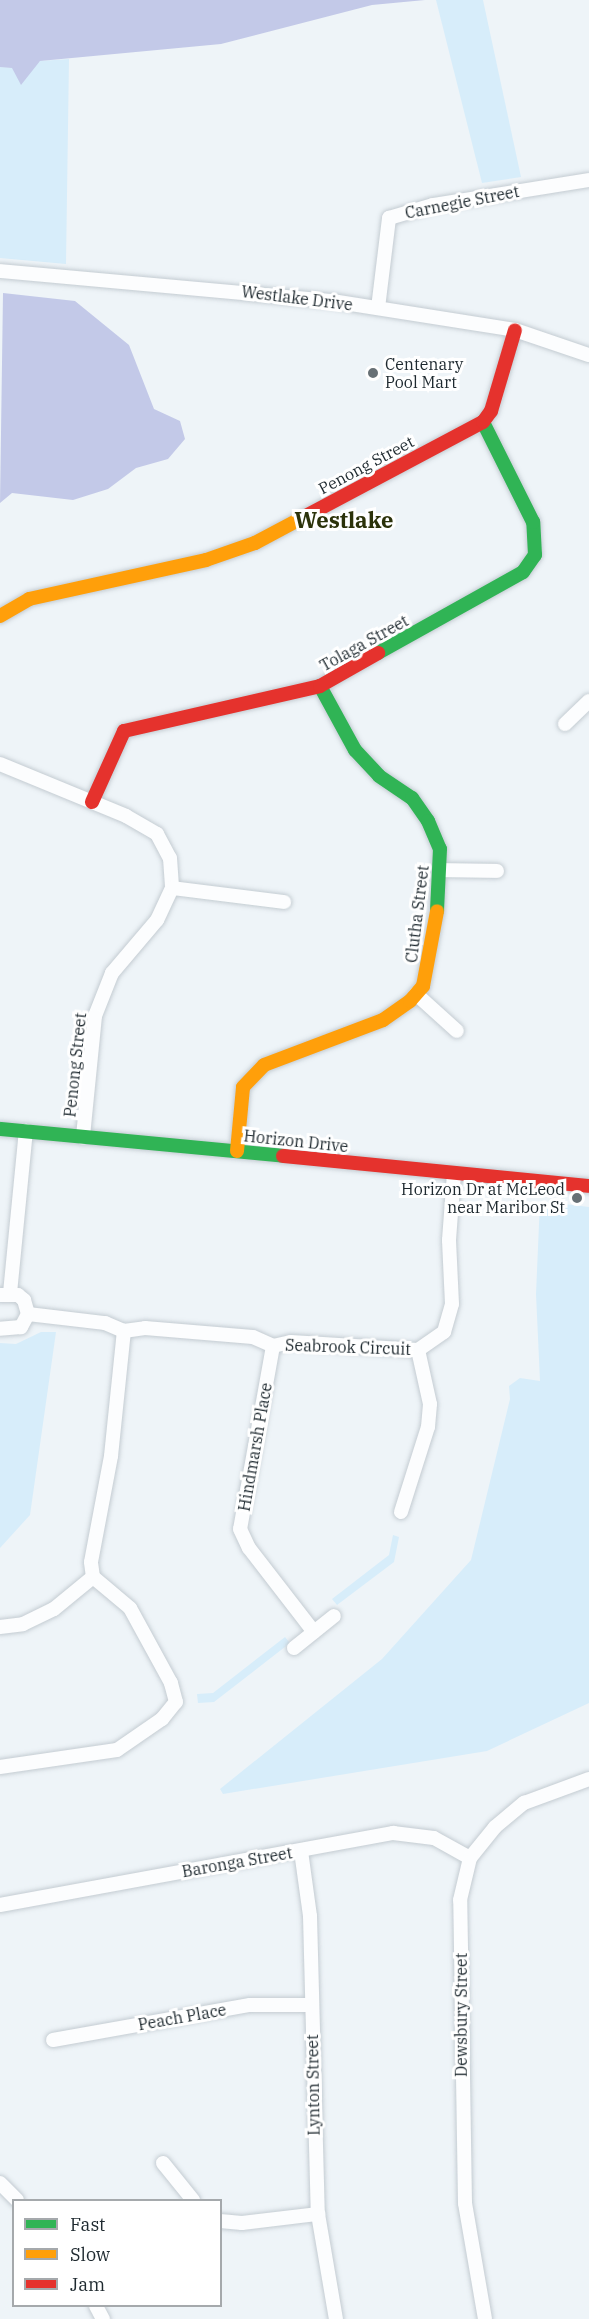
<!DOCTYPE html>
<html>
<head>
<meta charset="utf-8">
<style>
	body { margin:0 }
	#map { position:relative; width:589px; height:2319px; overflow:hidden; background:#eef4f8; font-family:"IBM Plex Serif",serif }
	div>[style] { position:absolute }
	.green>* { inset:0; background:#d7edfa }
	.water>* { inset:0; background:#c3c9e8 }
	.roads { filter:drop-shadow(0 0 2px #c4ccd2) drop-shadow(0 0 2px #c4ccd2) }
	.street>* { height:14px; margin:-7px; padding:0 7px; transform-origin:7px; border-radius:7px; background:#fcfdfe }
	.fast>* { height:14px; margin:-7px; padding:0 7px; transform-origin:7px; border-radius:7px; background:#30b455 }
	.slow>* { height:14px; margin:-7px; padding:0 7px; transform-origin:7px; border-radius:7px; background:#ff9f0a }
	.jam>* { height:14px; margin:-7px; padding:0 7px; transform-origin:7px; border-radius:7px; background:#e5322d }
	.dots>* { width:16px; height:16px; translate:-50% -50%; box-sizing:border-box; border:3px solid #fff; border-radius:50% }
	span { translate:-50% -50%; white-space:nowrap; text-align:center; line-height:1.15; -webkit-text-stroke:6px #fff; paint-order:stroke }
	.street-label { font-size:16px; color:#1e292f }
	.poi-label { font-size:16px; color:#1e292f }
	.left { translate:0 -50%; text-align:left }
	.right { translate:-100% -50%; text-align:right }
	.district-label { font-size:22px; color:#2b320a; font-weight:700 }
	.legend { position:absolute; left:12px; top:2199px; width:210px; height:108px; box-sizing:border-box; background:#fff; border:2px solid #a5a9ac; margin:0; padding:8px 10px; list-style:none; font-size:18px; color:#1e292f }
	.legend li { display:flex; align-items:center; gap:12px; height:30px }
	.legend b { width:30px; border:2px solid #a5a9ac }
</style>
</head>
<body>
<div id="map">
	<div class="green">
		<div style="clip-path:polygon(436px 0,483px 0,521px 177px,482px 183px)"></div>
		<div style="clip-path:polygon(69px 59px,66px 264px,0 258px,0 67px,31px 68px,40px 61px)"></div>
		<div style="clip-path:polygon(540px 1201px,589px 1207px,589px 1703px,487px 1751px,223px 1794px,220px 1789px,382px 1659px,471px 1560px,510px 1399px,509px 1386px,520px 1378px,540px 1381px,536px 1294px)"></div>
		<div style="clip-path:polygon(41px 1332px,56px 1332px,30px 1515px,0 1548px,0 1343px,16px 1344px)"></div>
		<div style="clip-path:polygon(393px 1535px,399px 1537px,394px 1562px,337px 1605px,332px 1599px,389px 1555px)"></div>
		<div style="clip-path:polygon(285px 1637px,290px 1643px,214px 1702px,198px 1703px,197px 1694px,213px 1693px)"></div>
	</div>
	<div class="water">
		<div style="clip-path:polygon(0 0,425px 0,372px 5px,221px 44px,40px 61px,21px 85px,12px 68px,0 67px)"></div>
		<div style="clip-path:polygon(3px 293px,75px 301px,129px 345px,154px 409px,180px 421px,185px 439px,168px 459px,136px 468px,108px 489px,73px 500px,12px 493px,0 503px)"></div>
	</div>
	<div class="roads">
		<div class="street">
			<div style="left:0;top:271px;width:333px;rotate:5.2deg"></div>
			<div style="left:332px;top:301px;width:185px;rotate:9deg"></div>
			<div style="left:515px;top:330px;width:78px;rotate:18.7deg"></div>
			<div style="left:378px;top:308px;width:91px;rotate:-83deg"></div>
			<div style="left:389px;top:218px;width:46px;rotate:-16.5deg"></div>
			<div style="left:433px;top:205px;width:158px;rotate:-9.1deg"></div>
			<div style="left:565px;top:724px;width:33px;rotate:-44deg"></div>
			<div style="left:0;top:764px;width:136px;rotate:22.4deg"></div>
			<div style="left:126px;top:816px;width:36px;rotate:30deg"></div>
			<div style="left:157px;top:834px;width:27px;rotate:62deg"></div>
			<div style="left:170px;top:858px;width:30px;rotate:86deg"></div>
			<div style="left:172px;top:888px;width:35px;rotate:115deg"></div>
			<div style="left:157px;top:920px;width:70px;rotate:130.3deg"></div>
			<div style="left:112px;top:973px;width:46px;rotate:111.6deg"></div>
			<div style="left:95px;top:1016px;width:122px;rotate:95.7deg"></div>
			<div style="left:441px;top:870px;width:56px;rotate:1deg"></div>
			<div style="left:172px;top:888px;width:113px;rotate:7.1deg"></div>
			<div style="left:416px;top:994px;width:55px;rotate:42.1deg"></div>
			<div style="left:10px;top:1293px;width:163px;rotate:-84.4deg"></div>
			<div style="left:0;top:1295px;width:18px"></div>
			<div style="left:18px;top:1295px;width:8px;rotate:40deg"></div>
			<div style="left:24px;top:1300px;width:15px;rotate:74deg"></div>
			<div style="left:28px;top:1314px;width:15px;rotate:118deg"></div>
			<div style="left:21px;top:1327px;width:21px;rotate:175deg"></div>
			<div style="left:28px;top:1314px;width:78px;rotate:6.7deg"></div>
			<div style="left:105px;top:1323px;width:21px;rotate:23deg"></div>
			<div style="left:124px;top:1331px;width:21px;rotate:-8deg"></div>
			<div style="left:145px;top:1328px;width:108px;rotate:4.8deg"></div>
			<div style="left:253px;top:1337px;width:22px;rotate:24deg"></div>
			<div style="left:273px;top:1346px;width:18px;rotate:-13deg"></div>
			<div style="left:291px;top:1342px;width:127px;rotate:3.6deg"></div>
			<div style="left:418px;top:1350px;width:32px;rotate:-35deg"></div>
			<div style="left:444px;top:1332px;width:29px;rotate:-74deg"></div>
			<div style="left:452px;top:1304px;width:64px;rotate:-92.7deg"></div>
			<div style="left:449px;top:1240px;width:66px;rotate:-85.7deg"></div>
			<div style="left:273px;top:1346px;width:186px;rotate:100.2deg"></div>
			<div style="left:240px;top:1529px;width:21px;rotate:65deg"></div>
			<div style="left:249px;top:1548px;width:106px;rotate:52.3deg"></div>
			<div style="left:401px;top:1512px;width:89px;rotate:-72.4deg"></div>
			<div style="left:428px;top:1427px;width:23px;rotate:-85deg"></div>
			<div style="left:430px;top:1404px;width:55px;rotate:-102.5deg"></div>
			<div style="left:0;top:1627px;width:23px;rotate:-7deg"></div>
			<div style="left:23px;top:1624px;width:34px;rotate:-26deg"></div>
			<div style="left:54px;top:1609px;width:50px;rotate:-39.4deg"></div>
			<div style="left:93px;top:1577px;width:15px;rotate:-98deg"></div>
			<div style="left:91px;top:1562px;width:108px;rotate:-79.3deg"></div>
			<div style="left:111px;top:1456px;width:126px;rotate:-84.1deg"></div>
			<div style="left:294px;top:1648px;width:51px;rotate:-38.7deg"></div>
			<div style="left:0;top:1767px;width:118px;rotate:-8.3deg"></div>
			<div style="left:117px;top:1750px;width:55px;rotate:-34.6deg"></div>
			<div style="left:162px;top:1719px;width:22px;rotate:-51deg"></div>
			<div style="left:176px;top:1702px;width:20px;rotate:-105deg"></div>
			<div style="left:171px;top:1683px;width:85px;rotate:-118.7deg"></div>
			<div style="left:130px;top:1608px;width:48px;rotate:-140deg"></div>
			<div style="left:301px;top:1851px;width:66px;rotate:82.1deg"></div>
			<div style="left:310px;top:1916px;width:298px;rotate:88.5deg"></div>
			<div style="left:318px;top:2214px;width:107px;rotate:80.3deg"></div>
			<div style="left:0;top:1905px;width:400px;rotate:-10.4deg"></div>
			<div style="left:393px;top:1833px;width:41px;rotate:7deg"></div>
			<div style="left:434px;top:1838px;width:41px;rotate:29.1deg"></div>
			<div style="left:53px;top:2040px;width:200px;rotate:-10.1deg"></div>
			<div style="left:250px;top:2005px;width:62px"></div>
			<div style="left:163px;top:2163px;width:48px;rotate:51deg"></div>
			<div style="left:0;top:2183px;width:24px;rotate:45deg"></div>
			<div style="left:220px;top:2221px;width:22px;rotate:5deg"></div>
			<div style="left:242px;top:2223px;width:77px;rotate:-6.8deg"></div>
			<div style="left:96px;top:2306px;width:15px;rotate:62deg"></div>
			<div style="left:485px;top:2319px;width:118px;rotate:-99.8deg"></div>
			<div style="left:465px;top:2203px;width:303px;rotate:-90.9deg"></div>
			<div style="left:460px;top:1900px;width:43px;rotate:-76.6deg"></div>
			<div style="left:470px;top:1858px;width:40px;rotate:-51deg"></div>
			<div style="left:495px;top:1827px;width:38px;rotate:-40deg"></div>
			<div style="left:524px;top:1803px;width:69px;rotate:-20.3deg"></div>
		</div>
		<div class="fast">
			<div style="left:378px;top:653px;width:166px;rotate:-29.2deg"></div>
			<div style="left:523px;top:572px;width:21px;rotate:-55deg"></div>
			<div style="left:535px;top:555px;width:33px;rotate:-93deg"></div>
			<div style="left:533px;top:522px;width:112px;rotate:-116.6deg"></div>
			<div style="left:320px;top:686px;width:73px;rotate:61.3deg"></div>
			<div style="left:355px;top:750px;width:35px;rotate:47deg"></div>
			<div style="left:379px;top:776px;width:40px;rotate:34deg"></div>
			<div style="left:412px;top:798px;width:28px;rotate:55deg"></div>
			<div style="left:428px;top:821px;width:30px;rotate:67deg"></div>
			<div style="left:440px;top:849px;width:62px;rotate:92.8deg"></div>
			<div style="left:0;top:1129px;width:284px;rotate:5.4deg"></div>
		</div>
		<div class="slow">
			<div style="left:0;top:616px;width:34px;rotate:-30deg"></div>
			<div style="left:29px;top:599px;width:181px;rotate:-12.4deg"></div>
			<div style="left:206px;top:560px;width:52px;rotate:-19.1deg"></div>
			<div style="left:255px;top:543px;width:55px;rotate:-28deg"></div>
			<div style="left:237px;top:1151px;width:64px;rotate:-84.6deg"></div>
			<div style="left:243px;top:1087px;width:30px;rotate:-46deg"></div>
			<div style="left:264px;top:1065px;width:127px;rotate:-20.7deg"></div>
			<div style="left:383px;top:1020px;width:33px;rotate:-35deg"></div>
			<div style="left:410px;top:1001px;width:20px;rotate:-49deg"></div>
			<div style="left:423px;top:986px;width:76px;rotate:-79.4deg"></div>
		</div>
		<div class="jam">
			<div style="left:304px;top:517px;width:203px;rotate:-28deg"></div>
			<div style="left:483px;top:422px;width:14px;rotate:-54deg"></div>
			<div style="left:491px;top:411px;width:84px;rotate:-73.5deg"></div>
			<div style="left:92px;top:802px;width:78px;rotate:-65.7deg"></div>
			<div style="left:124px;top:731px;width:201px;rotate:-12.9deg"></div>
			<div style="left:320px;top:686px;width:67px;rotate:-29.6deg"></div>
			<div style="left:283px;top:1156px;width:307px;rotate:5.6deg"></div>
		</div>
	</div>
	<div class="dots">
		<div style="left:373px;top:373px;background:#677075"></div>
		<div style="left:577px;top:1198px;background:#677075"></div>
	</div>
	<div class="street-label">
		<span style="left:462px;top:202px;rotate:-11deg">Carnegie Street</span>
		<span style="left:297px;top:298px;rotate:7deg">Westlake Drive</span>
		<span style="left:366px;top:465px;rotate:-28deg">Penong Street</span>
		<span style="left:364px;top:643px;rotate:-29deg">Tolaga Street</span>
		<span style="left:417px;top:914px;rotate:-83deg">Clutha Street</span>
		<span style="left:75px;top:1065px;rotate:-84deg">Penong Street</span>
		<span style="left:296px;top:1141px;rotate:6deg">Horizon Drive</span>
		<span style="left:348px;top:1347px;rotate:2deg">Seabrook Circuit</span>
		<span style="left:255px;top:1447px;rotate:-80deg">Hindmarsh Place</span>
		<span style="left:237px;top:1862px;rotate:-10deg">Baronga Street</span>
		<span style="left:461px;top:2015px;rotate:-90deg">Dewsbury Street</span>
		<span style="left:182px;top:2017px;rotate:-10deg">Peach Place</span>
		<span style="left:313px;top:2085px;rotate:-91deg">Lynton Street</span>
	</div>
	<div class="poi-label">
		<span class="left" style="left:385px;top:373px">Centenary<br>Pool Mart</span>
		<span class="right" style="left:565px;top:1198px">Horizon Dr at McLeod<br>near Maribor St</span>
	</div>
	<div class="district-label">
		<span style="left:344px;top:520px">Westlake</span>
	</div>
	<ul class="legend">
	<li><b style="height:8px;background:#30b455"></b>Fast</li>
	<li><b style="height:8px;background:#ff9f0a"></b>Slow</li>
	<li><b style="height:8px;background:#e5322d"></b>Jam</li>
	</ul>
</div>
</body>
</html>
